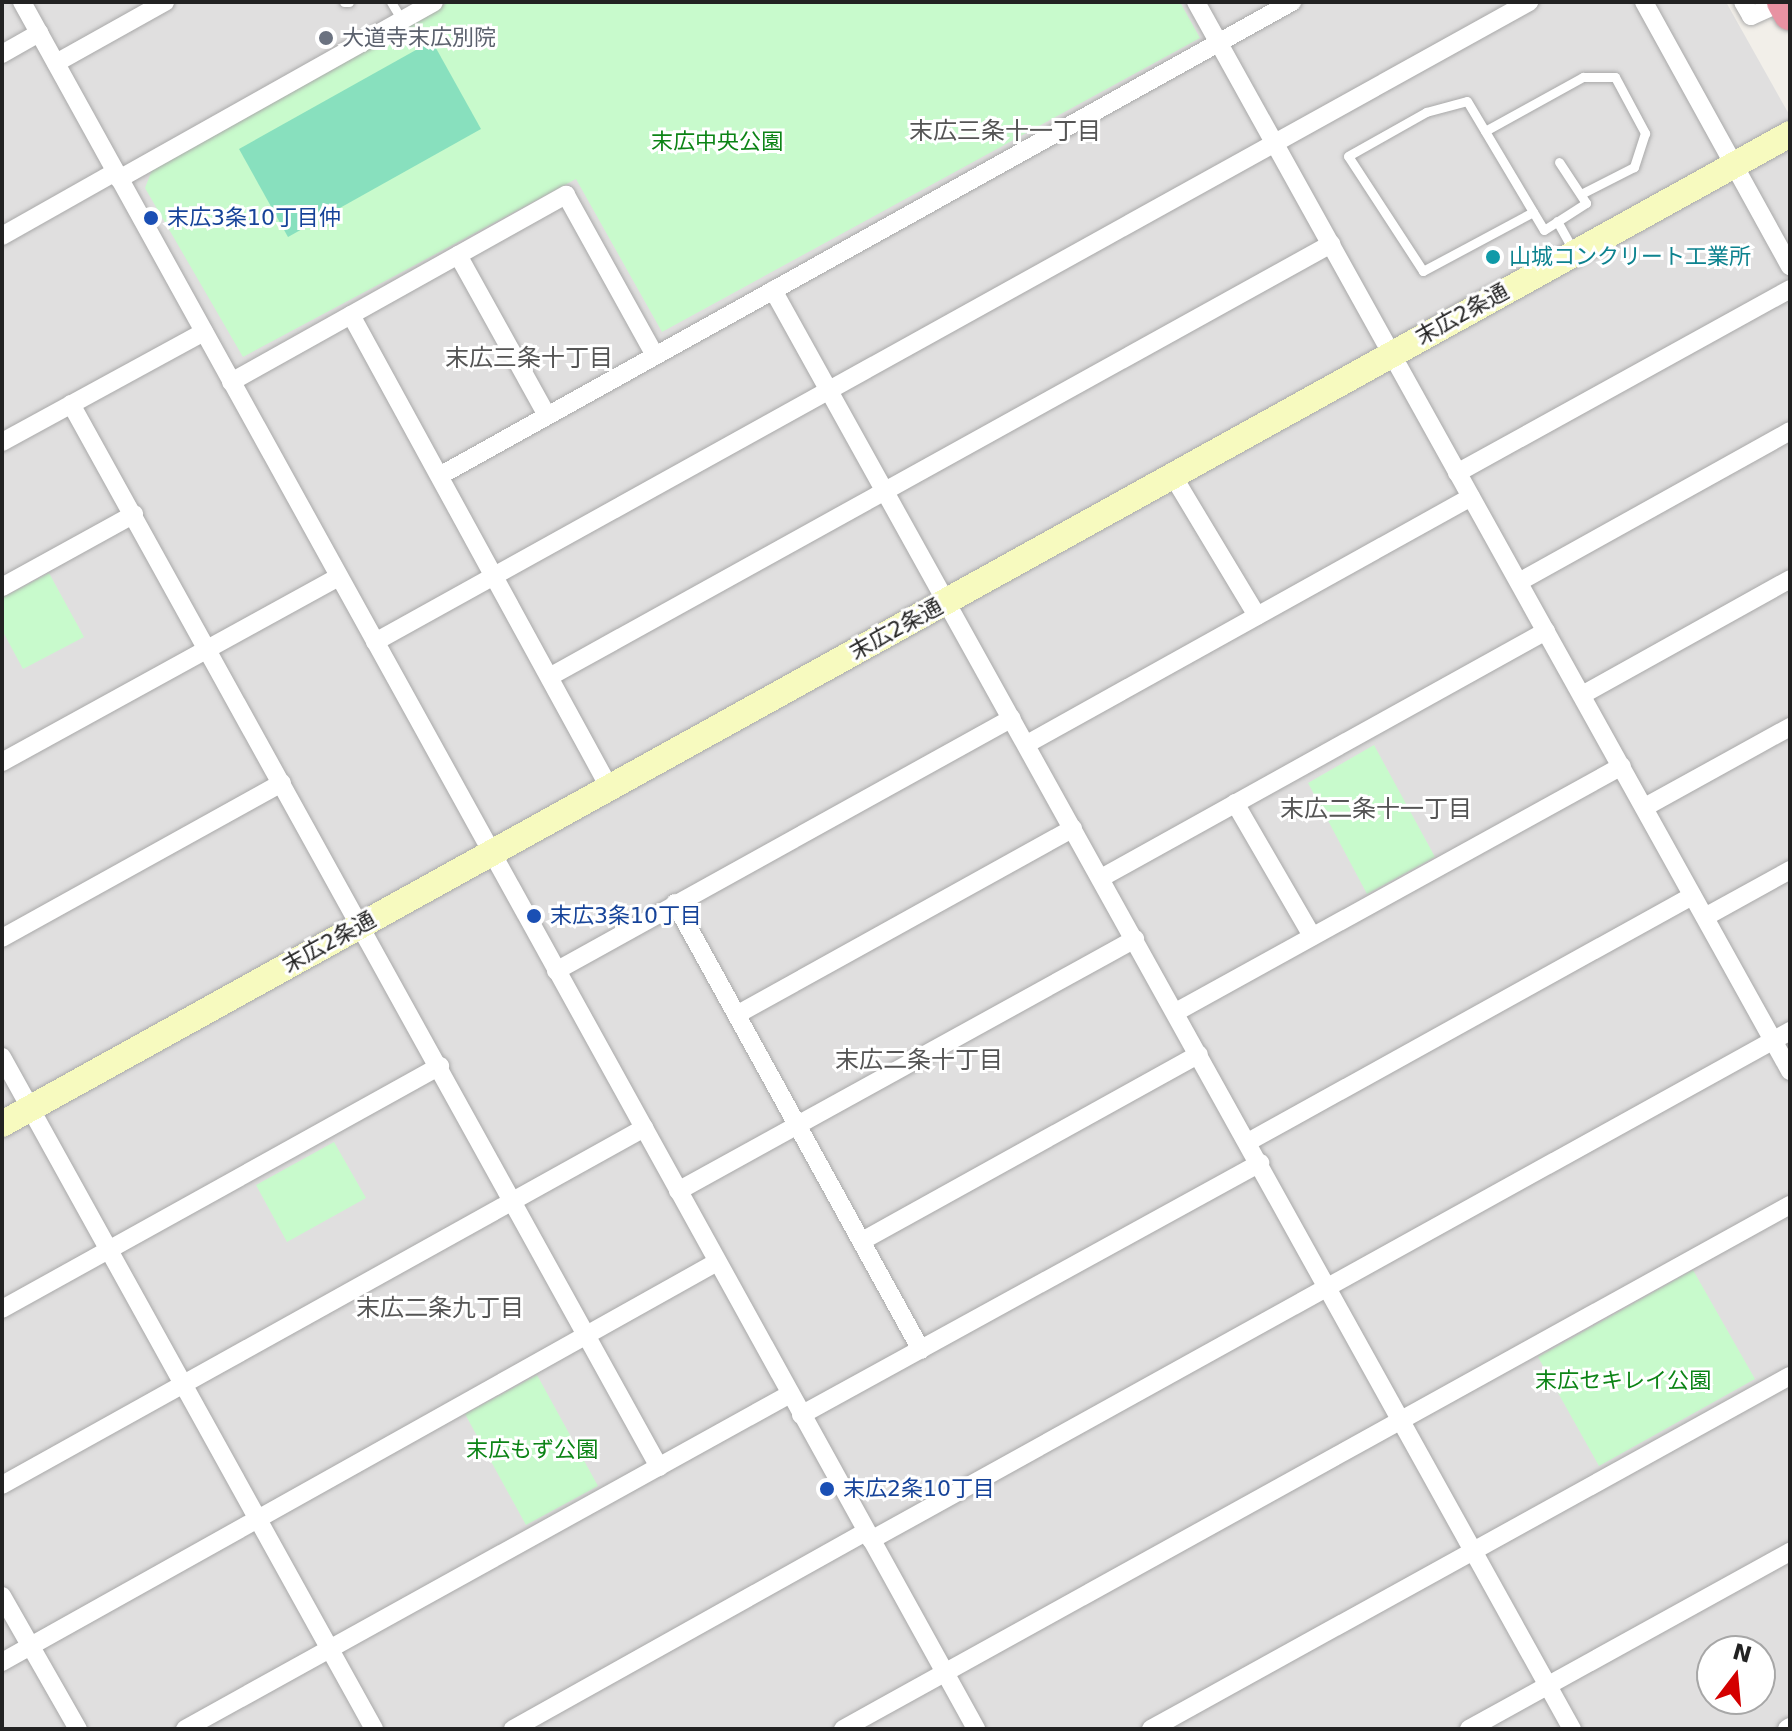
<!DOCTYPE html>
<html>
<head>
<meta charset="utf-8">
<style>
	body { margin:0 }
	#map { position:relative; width:1792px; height:1731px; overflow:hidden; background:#f2efe9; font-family:"DejaVu Sans","Noto Sans JP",sans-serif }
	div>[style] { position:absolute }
	.residential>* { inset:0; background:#e0dfdf }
	.park>* { inset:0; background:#c8facc }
	.pitch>* { inset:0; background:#88e0be }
	.roads { filter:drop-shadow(0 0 2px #a9a9a9) drop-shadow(0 0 2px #a9a9a9) }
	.lane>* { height:9px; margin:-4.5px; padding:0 4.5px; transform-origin:4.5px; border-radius:4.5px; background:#fff }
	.street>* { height:18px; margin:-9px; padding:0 9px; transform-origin:9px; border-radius:9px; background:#fff }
	.secondary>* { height:26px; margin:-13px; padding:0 13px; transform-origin:13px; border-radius:13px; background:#f7fabf }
	.highway>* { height:34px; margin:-17px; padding:0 17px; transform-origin:17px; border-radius:17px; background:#e892a2 }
	.dots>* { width:22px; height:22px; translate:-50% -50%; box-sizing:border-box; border:4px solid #fff; border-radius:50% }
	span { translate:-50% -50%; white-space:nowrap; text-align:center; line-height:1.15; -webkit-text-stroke:6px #fff; paint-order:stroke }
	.worship-label { font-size:22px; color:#5b616d }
	.left { translate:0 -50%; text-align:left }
	.park-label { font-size:22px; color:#0c8416 }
	.transit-label { font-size:22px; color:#164399 }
	.culture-label { font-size:22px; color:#0d838f }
	.street-label { font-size:22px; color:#222 }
	.neighbourhood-label { font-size:24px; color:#555 }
	.frame { position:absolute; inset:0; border:4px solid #222; pointer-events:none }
	.north { position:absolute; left:1696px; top:1635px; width:80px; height:80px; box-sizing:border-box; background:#fff; border:2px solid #a7a7a7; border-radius:50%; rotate:16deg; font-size:22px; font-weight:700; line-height:32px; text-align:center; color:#222 }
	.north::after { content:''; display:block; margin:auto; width:28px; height:36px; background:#d40000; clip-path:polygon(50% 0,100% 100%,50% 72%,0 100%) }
</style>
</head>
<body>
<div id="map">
	<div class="residential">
		<div style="clip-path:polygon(evenodd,2px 2px,1726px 2px,1790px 116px,1790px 1729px,2px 1729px,2px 2px,1712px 1651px,1760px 1651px,1760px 1699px,1712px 1699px,1712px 1651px)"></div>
	</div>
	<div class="park">
		<div style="clip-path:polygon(449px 2px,1180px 2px,1200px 38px,662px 332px,576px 179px,243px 357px,145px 188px,155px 162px)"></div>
		<div style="clip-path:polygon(49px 573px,84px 637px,23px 669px,2px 630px,2px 598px)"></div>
		<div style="clip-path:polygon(1374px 745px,1435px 857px,1367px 894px,1308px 783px)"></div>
		<div style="clip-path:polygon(334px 1142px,366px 1198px,287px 1242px,256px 1185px)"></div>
		<div style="clip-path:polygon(1693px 1270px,1755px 1379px,1599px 1466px,1538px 1357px)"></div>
		<div style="clip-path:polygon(537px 1375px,598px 1486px,526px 1525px,465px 1414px)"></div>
	</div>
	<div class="pitch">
		<div style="clip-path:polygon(432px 41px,481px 129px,288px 237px,239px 149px)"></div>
	</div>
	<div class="roads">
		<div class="lane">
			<div style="left:344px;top:2px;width:5px"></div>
			<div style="left:391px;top:2px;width:21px;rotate:59deg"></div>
			<div style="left:1485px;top:131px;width:112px;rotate:-28.9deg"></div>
			<div style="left:1583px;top:77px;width:32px"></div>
			<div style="left:1615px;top:77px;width:64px;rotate:61.8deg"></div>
			<div style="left:1645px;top:133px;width:36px;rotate:108deg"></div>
			<div style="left:1634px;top:167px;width:59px;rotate:153deg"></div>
			<div style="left:1533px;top:212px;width:125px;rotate:151.8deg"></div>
			<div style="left:1423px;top:271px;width:137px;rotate:-123.1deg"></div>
			<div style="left:1348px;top:156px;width:90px;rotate:-29.4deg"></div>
			<div style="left:1426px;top:112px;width:42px;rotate:-15deg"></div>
			<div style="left:1467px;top:101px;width:150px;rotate:59.2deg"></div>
			<div style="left:1544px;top:230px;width:50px;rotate:-32.7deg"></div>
			<div style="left:1586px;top:203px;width:49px;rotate:-123.4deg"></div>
			<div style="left:1557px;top:221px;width:33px;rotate:61deg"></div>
		</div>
		<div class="street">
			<div style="left:22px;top:2px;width:1973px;rotate:61.08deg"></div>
			<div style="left:1196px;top:2px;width:1223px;rotate:60.94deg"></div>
			<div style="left:1644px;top:2px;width:302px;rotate:61.1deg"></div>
			<div style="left:1743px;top:2px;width:16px;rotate:60deg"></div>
			<div style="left:1751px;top:16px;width:34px;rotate:-24deg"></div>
			<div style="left:2px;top:54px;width:43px;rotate:-29.6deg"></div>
			<div style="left:56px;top:63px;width:125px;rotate:-29.2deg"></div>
			<div style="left:119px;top:179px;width:361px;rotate:-29.3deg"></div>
			<div style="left:2px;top:236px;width:130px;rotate:-29.5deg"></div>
			<div style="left:458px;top:255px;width:182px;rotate:61deg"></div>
			<div style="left:773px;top:290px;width:1646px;rotate:60.96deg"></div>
			<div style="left:351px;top:315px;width:538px;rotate:61.34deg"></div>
			<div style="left:231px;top:382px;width:384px;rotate:-29.2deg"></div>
			<div style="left:566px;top:195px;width:182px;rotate:61deg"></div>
			<div style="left:71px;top:404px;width:1215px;rotate:61.05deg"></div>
			<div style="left:2px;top:442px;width:230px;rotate:-28.6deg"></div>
			<div style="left:1457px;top:473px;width:380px;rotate:-28.9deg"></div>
			<div style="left:441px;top:475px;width:974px;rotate:-29.07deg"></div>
			<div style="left:1173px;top:476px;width:163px;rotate:59deg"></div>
			<div style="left:1519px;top:582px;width:310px;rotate:-29.1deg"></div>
			<div style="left:2px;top:587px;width:151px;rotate:-28.9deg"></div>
			<div style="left:375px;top:642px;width:1320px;rotate:-29.01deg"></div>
			<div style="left:551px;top:676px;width:892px;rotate:-28.98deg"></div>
			<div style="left:1582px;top:695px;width:238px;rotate:-29.1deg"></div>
			<div style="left:1027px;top:744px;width:508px;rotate:-29.09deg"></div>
			<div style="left:2px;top:762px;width:384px;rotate:-28.8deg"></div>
			<div style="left:1235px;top:803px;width:154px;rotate:59.9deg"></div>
			<div style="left:1645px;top:807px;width:166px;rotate:-28.9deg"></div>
			<div style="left:1101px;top:878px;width:509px;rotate:-29.03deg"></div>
			<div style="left:675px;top:903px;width:510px;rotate:61.17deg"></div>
			<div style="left:1705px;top:917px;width:97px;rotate:-28.9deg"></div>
			<div style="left:2px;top:938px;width:320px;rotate:-29deg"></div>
			<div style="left:556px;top:971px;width:521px;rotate:-29.02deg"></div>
			<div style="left:1176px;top:1012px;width:509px;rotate:-28.88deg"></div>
			<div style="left:738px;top:1014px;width:383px;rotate:-29deg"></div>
			<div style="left:2px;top:1057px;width:768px;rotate:61.03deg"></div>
			<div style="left:1248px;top:1142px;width:508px;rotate:-28.99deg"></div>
			<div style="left:678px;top:1191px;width:522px;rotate:-28.87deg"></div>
			<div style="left:862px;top:1241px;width:385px;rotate:-29deg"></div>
			<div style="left:2px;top:1309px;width:501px;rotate:-29.02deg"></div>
			<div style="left:801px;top:1415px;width:524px;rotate:-28.77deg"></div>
			<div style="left:2px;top:1485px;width:735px;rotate:-29.08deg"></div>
			<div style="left:871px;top:1540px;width:1051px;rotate:-28.98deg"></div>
			<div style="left:2px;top:1596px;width:153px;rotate:60.3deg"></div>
			<div style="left:2px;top:1662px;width:819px;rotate:-29.22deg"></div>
			<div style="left:185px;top:1729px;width:692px;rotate:-28.97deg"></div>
			<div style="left:513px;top:1729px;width:404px;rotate:-29.2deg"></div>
			<div style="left:843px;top:1729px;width:1082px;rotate:-28.96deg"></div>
			<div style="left:1151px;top:1729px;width:730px;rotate:-28.92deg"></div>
			<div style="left:1469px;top:1729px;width:367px;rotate:-28.9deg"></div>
			<div style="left:1787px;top:1729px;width:4px;rotate:-34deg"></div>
		</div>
		<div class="secondary">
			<div style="left:2px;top:1124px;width:2044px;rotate:-28.97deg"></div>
		</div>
		<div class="highway">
			<div style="left:1784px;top:2px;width:13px;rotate:61deg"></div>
		</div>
	</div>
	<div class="dots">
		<div style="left:326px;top:38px;background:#6b7280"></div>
		<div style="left:151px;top:218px;background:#1a4fb4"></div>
		<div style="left:1493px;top:257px;background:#0f9aa8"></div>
		<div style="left:534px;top:916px;background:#1a4fb4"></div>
		<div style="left:827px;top:1489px;background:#1a4fb4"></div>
	</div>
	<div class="worship-label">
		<span class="left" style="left:342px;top:38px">大道寺末広別院</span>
	</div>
	<div class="park-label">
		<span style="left:717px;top:142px">末広中央公園</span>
		<span style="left:1623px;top:1381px">末広セキレイ公園</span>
		<span style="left:532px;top:1450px">末広もず公園</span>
	</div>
	<div class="transit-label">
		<span class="left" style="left:167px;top:218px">末広3条10丁目仲</span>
		<span class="left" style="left:550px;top:916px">末広3条10丁目</span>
		<span class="left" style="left:843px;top:1489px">末広2条10丁目</span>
	</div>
	<div class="culture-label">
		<span class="left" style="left:1509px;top:257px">山城コンクリート工業所</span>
	</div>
	<div class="street-label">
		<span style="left:1462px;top:314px;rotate:-29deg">末広2条通</span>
		<span style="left:896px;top:629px;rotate:-29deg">末広2条通</span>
		<span style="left:329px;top:942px;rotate:-29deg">末広2条通</span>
	</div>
	<div class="neighbourhood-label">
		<span style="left:1005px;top:132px">末広三条十一丁目</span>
		<span style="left:529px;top:359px">末広三条十丁目</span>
		<span style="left:1376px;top:810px">末広二条十一丁目</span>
		<span style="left:919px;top:1061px">末広二条十丁目</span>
		<span style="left:440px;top:1309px">末広二条九丁目</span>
	</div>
	<div class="frame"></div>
	<div class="north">N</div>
</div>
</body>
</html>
